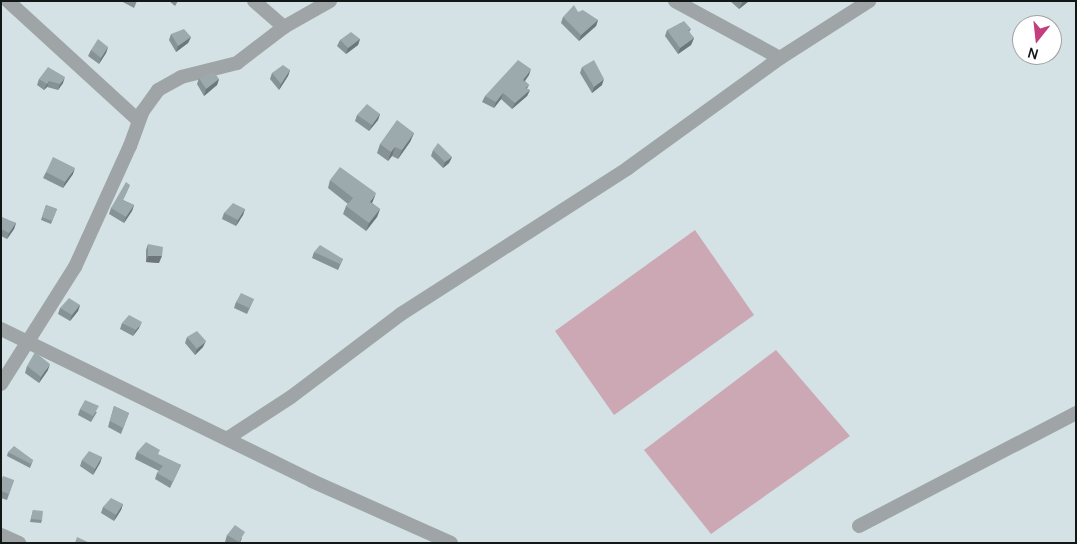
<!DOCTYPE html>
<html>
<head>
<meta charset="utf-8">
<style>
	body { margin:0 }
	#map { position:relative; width:1077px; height:544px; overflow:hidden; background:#d4e2e5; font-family:Manrope,sans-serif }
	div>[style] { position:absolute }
	.green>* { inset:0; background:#cba8b4 }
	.minor>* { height:14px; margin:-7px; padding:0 7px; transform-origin:7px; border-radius:7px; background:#9fa5a6 }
	.wall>* { inset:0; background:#869295 }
	.shaded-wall>* { inset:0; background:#6d7779 }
	.building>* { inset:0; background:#9caaad }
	span { translate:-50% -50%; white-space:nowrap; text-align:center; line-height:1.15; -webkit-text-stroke:4.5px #fff; paint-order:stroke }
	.frame { position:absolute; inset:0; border:2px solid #121718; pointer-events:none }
	.north { position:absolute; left:1012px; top:15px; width:50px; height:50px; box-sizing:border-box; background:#fff; border:1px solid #a0a2a3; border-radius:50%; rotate:196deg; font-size:14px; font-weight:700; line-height:20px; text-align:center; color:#121718 }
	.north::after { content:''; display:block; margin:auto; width:18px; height:22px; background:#c43d7c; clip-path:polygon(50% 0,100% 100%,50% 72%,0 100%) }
</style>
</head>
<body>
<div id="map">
	<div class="green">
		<div style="clip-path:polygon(695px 230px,754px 315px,614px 415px,555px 331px)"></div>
		<div style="clip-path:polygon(776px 350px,850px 436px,711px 534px,644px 450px)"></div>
	</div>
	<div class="minor">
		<div style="left:8px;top:1px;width:176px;rotate:42.5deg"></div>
		<div style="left:254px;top:1px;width:40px;rotate:41deg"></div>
		<div style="left:675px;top:1px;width:119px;rotate:28.5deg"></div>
		<div style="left:1px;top:329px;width:346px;rotate:26deg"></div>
		<div style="left:312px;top:481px;width:152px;rotate:24deg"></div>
		<div style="left:1px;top:384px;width:138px;rotate:-57.7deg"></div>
		<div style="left:75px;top:267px;width:133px;rotate:-65.6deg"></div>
		<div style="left:130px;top:146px;width:37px;rotate:-70deg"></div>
		<div style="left:143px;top:111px;width:26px;rotate:-54deg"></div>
		<div style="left:158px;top:90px;width:26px;rotate:-29deg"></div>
		<div style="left:181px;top:77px;width:58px;rotate:-14deg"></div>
		<div style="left:237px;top:63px;width:59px;rotate:-37.5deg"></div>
		<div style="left:284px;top:27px;width:53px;rotate:-29.5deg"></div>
		<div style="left:228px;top:438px;width:75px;rotate:-33.1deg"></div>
		<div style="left:291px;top:397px;width:138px;rotate:-37deg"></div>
		<div style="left:401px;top:314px;width:270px;rotate:-32.7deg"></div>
		<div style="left:628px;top:168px;width:188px;rotate:-35.9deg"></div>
		<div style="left:780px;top:58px;width:106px;rotate:-32.6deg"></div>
		<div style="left:859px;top:526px;width:245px;rotate:-27.5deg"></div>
		<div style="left:1px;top:535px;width:20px;rotate:24deg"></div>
	</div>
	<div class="wall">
		<div style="clip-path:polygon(121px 1px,137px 1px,134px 8px)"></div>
		<div style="clip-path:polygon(169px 1px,178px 1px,175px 6px)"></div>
		<div style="clip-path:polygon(730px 1px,749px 1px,739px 9px)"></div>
		<div style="clip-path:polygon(578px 12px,598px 20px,596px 26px,579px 41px,561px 23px,563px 17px)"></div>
		<div style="clip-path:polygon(691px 29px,689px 32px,694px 38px,691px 45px,678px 54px,665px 36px,667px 30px)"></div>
		<div style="clip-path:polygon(171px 34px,191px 37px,188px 43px,176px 52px,169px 40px)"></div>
		<div style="clip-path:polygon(360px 39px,358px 45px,346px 54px,337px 46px,340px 40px)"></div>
		<div style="clip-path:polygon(108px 47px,106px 53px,99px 64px,88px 56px,91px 50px)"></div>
		<div style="clip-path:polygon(582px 67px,602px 85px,592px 93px,580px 73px)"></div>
		<div style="clip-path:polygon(290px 70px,288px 76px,279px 90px,270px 79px,272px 73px)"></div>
		<div style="clip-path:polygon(529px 75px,525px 81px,529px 85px,527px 89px,530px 90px,527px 96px,512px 109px,501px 99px,494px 108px,482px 102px,485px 96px)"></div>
		<div style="clip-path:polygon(199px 78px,219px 79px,217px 85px,204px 96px,197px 84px)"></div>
		<div style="clip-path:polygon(39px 79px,63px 83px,58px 90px,47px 87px,44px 90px,37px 85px)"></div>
		<div style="clip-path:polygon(380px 114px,378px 120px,369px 131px,355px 121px,357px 115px)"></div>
		<div style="clip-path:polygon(414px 133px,410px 142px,398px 159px,392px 156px,388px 161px,377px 153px,380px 144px)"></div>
		<div style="clip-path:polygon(433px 150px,452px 157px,449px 163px,443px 168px,431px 156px)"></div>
		<div style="clip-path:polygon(46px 172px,73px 174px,63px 188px,43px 178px)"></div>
		<div style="clip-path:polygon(330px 180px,373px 201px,372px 203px,380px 209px,377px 217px,366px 231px,343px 214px,346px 206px,348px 204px,328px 188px)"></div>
		<div style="clip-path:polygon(130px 185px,123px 200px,134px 205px,132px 211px,124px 223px,109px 214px,111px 208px)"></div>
		<div style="clip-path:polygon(46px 205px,57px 209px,51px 224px,41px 220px)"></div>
		<div style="clip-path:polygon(245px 209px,243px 215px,236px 226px,222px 219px,224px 213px)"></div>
		<div style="clip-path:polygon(1px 218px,16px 223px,14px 229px,7px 239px,1px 236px)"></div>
		<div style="clip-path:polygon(148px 244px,159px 263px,146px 262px,146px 250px)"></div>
		<div style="clip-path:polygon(314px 252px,343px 259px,338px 270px,312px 258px)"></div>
		<div style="clip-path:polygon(254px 299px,247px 314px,234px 308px,236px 302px)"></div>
		<div style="clip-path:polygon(80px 305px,78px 311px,70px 321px,58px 314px,60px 308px)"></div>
		<div style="clip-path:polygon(122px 323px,139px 328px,133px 336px,120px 329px)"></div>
		<div style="clip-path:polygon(187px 337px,203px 347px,195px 355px,185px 343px)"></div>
		<div style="clip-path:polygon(27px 366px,48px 370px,39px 383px,25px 373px)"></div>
		<div style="clip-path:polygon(114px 406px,129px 413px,121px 434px,108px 427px)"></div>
		<div style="clip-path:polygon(80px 409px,97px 412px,91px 422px,78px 415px)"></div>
		<div style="clip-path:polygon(8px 452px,33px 460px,32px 463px,30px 468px,7px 456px)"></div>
		<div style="clip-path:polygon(137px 452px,159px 455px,181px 465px,170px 488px,155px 479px,157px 473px,159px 471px,135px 459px)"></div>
		<div style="clip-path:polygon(102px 457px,100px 463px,93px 475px,80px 466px,82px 460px)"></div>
		<div style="clip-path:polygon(14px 480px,7px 500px,1px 498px,1px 481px)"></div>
		<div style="clip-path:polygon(123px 504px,121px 510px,114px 521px,101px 513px,103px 507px)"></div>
		<div style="clip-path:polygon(33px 510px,42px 520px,41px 523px,30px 522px)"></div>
		<div style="clip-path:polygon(227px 535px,242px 538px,240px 543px,227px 543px,225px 542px)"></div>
	</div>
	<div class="shaded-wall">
		<div style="clip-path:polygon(743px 1px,749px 1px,739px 9px)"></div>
		<div style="clip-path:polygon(598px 20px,596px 26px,579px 41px,581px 35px)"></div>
		<div style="clip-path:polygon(191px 37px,188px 43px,176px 52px,178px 46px)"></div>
		<div style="clip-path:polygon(694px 38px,691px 45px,678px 54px,680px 48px)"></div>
		<div style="clip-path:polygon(360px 39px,358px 45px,346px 54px,348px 48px)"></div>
		<div style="clip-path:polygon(108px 47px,106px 53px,99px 64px,101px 58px)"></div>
		<div style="clip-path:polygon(531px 69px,529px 75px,521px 86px,523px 80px)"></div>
		<div style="clip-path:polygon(290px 70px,288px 76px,279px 90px,281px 84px)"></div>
		<div style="clip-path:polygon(65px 77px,63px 83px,58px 90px,60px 84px)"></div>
		<div style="clip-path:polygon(219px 79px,217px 85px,204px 96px,206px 89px)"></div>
		<div style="clip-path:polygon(604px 79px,602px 85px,592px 93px,594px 87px)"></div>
		<div style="clip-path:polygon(49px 81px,47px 87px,44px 90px,47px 84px)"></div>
		<div style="clip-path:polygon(530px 90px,527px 96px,512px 109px,515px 103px)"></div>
		<div style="clip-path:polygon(503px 93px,501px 99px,494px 108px,496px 102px)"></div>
		<div style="clip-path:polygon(380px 114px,378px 120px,369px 131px,372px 125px)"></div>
		<div style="clip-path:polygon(414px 133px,410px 142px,398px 159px,402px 150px)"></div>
		<div style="clip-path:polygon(395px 147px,392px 156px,388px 161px,391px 152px)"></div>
		<div style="clip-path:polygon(452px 157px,449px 163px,443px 168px,445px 162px)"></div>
		<div style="clip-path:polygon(75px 168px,73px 174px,63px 188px,65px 182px)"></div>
		<div style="clip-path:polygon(376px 193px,373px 201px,367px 210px,370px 202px)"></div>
		<div style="clip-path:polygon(134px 205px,132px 211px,124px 223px,126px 217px)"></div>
		<div style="clip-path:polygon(245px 209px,243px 215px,236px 226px,238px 220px)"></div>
		<div style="clip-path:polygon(380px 209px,377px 217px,366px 231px,369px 223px)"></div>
		<div style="clip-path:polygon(16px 223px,14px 229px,7px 239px,9px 233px)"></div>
		<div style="clip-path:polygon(148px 256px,162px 256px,159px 263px,146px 262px)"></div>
		<div style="clip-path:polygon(80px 305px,78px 311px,70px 321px,72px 315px)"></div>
		<div style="clip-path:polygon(142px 322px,139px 328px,133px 336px,136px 330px)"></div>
		<div style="clip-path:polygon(206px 341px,203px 347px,195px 355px,197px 349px)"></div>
		<div style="clip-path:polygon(50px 364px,48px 370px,39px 383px,41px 377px)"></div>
		<div style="clip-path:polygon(102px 457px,100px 463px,93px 475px,95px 469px)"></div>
		<div style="clip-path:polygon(123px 504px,121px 510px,114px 521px,116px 515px)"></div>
	</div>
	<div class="building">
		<div style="clip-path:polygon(574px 5px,578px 12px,583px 10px,598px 20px,581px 35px,563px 17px)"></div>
		<div style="clip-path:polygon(684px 21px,691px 29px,688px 30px,694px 38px,680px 48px,667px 30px)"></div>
		<div style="clip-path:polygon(184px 29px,191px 37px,178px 46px,171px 34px)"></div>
		<div style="clip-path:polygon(351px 32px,360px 39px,348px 48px,340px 40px)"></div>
		<div style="clip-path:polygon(98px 39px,108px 47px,101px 58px,91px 50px)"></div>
		<div style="clip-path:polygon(518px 60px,531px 69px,523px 80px,529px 85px,525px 88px,530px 90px,515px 103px,503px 93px,496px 102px,485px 96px)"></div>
		<div style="clip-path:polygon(594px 60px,604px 79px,594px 87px,582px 67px)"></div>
		<div style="clip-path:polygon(283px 65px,290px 70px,281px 84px,272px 73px)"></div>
		<div style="clip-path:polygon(48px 67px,65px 77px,60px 84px,49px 81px,47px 84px,39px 79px)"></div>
		<div style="clip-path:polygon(214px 72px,219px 79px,206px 89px,199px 78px)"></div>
		<div style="clip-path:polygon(367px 104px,380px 114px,372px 125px,357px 115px)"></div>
		<div style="clip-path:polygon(397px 120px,414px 133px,402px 150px,395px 147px,391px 152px,380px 144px)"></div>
		<div style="clip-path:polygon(438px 143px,452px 157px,445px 162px,433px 150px)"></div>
		<div style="clip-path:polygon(53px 157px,75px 168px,65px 182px,46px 172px)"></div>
		<div style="clip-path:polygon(340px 167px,376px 193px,370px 202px,380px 209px,369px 223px,346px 206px,353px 198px,330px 180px)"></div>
		<div style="clip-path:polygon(126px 182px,130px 185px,123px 200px,134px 205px,126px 217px,111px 208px)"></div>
		<div style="clip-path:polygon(233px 203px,245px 209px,238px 220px,224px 213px)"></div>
		<div style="clip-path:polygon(46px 205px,57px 209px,52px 221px,42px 217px)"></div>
		<div style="clip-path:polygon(2px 217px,16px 223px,9px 233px,1px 229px)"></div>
		<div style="clip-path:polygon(148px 244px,163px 247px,162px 256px,148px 256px)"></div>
		<div style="clip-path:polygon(320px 245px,343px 259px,340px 264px,314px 252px)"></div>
		<div style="clip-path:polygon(241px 293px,254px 299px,249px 308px,236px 302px)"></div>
		<div style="clip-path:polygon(69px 298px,80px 305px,72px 315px,60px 308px)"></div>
		<div style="clip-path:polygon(129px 315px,142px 322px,136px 330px,122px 323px)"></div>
		<div style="clip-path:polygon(197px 331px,206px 341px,197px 349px,187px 337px)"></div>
		<div style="clip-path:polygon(35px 352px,50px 364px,41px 377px,27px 366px)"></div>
		<div style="clip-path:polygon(85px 400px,99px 406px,93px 416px,80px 409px)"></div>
		<div style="clip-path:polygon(114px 406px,129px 413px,123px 428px,110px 421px)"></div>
		<div style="clip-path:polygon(146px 442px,160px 450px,158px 454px,181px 465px,173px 482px,157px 473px,163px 466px,137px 452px)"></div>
		<div style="clip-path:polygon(14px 446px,33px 460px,31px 464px,8px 452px)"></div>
		<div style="clip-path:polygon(89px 451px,102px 457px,95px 469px,82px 460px)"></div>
		<div style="clip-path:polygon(3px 476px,14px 480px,9px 494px,1px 491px,1px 481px)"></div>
		<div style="clip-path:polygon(111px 498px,123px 504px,116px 515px,103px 507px)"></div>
		<div style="clip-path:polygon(33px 510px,43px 511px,42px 520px,31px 519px)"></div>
		<div style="clip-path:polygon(235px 525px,245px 532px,239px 542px,227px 535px)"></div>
		<div style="clip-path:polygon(77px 537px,90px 543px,75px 543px)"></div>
	</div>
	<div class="frame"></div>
	<div class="north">N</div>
</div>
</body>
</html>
